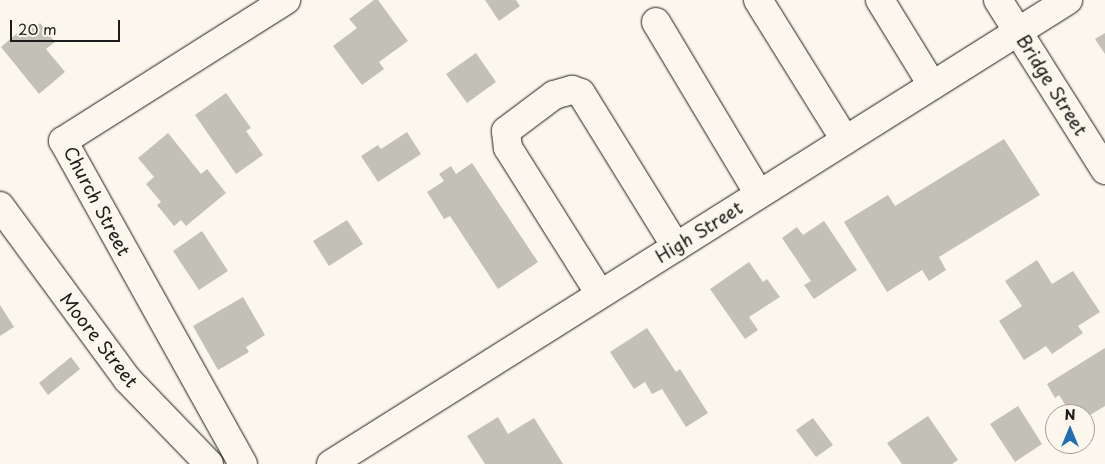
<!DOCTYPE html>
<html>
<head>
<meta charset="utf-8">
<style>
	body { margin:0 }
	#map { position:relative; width:1105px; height:464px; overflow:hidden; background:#fbf7ec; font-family:"Playpen Sans",sans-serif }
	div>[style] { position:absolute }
	.building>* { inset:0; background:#c3c0b8 }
	.roads { filter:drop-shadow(0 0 1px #1c1c1c) drop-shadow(0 0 1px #1c1c1c) }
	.minor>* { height:28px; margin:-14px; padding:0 14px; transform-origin:14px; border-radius:14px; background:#fbf7ec }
	.major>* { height:28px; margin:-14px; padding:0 14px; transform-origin:14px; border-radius:14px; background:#fbf7ec }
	span { translate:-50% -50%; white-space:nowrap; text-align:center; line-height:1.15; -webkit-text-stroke:4.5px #fbf7ec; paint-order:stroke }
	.street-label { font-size:18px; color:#1c1c1c }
	.north { position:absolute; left:1045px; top:404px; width:50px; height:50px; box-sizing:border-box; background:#fbf7ec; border:1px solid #a29f99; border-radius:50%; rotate:0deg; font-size:14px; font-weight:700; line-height:20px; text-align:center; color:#1c1c1c }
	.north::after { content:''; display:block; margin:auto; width:18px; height:22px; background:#1f6fb2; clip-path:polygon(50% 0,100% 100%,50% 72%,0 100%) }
	.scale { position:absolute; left:10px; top:20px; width:110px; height:22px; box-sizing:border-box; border:2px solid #1c1c1c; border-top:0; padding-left:6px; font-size:15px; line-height:18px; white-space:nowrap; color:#1c1c1c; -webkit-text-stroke:4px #fbf7ec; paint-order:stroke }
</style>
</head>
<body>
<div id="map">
	<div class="building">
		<div style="clip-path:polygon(374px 0,378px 0,408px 41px,379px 62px,384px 69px,362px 85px,333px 46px,357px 28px,349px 19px)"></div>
		<div style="clip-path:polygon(485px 0,516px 0,520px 6px,499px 21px)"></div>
		<div style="clip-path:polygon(29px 23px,34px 29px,40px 23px,55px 42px,46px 49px,65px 72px,39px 94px,1px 47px)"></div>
		<div style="clip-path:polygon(1105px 33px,1105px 54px,1095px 39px)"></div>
		<div style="clip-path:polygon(476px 53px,496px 82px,467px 103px,446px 74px)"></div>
		<div style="clip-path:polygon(226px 93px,251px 128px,246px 131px,263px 155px,236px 174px,195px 115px)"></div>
		<div style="clip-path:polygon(407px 132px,421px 154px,378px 182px,361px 156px,378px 145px,381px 149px)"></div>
		<div style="clip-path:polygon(168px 133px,201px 174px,207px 169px,226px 193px,186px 226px,181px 220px,174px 226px,157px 205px,161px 202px,146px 184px,154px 177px,138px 158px)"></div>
		<div style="clip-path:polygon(1004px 139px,1040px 195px,939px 257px,946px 270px,929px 281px,922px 270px,887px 292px,844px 222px,888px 195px,895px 206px)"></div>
		<div style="clip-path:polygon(472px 163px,538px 262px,498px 289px,450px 216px,444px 219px,427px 192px,444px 181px,439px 174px,451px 166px,456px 174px)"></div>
		<div style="clip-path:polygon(347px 220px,363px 244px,329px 266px,313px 241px)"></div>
		<div style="clip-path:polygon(824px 221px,857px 270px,814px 299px,804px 285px,811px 281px,782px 238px,797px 227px,803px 235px)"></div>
		<div style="clip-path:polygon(202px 231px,228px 271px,199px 290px,173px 251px)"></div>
		<div style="clip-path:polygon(1037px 260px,1052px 284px,1073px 271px,1100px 312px,1078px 326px,1083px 333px,1052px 354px,1046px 346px,1024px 360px,999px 321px,1022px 306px,1005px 281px)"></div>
		<div style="clip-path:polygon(749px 262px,763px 282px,767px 279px,780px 297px,749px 317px,758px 330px,745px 339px,710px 289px)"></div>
		<div style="clip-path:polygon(243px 297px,265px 335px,246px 347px,249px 352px,218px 370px,193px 326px)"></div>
		<div style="clip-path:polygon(0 305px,14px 327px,0 336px)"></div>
		<div style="clip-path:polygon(647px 328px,676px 372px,680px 369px,708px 413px,686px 427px,662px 389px,652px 394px,645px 382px,634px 389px,610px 352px)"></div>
		<div style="clip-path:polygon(1105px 348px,1105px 406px,1085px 418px,1085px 414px,1071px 414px,1059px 395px,1055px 398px,1047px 384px)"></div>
		<div style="clip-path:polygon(71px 357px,80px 369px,48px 395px,39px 383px)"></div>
		<div style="clip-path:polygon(1018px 406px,1042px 444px,1015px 462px,990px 424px)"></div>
		<div style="clip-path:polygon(928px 416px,958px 460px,952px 464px,902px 464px,887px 443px)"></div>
		<div style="clip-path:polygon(498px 417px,508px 434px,534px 418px,563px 464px,485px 464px,467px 436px)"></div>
		<div style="clip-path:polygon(813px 418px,833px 445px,816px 457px,796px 430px)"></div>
	</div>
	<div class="roads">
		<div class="minor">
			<div style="left:758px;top:0;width:165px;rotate:58.1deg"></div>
			<div style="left:880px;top:0;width:100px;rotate:58.5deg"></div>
			<div style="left:656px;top:22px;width:200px;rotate:59.1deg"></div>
			<div style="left:0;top:206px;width:215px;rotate:53.7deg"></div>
			<div style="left:127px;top:379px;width:118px;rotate:46deg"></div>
			<div style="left:600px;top:294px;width:173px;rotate:-122.2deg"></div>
			<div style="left:508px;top:148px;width:17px;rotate:-97deg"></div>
			<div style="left:506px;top:131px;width:60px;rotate:-36.9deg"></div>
			<div style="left:554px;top:95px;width:19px;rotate:-16deg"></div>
			<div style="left:572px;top:90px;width:9px;rotate:18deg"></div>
			<div style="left:581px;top:93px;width:181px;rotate:58.3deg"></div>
			<div style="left:243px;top:464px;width:370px;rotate:-119.1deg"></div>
			<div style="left:63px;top:141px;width:264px;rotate:-32.3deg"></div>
			<div style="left:331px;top:464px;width:871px;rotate:-32.19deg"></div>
		</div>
		<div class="major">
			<div style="left:998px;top:0;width:201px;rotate:57.8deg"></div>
		</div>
	</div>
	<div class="street-label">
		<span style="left:1052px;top:85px;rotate:58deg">Bridge Street</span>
		<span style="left:97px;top:201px;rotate:62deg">Church Street</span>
		<span style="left:699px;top:232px;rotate:-32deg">High Street</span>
		<span style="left:99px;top:340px;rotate:52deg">Moore Street</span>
	</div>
	<div class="north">N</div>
	<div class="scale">20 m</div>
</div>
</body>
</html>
